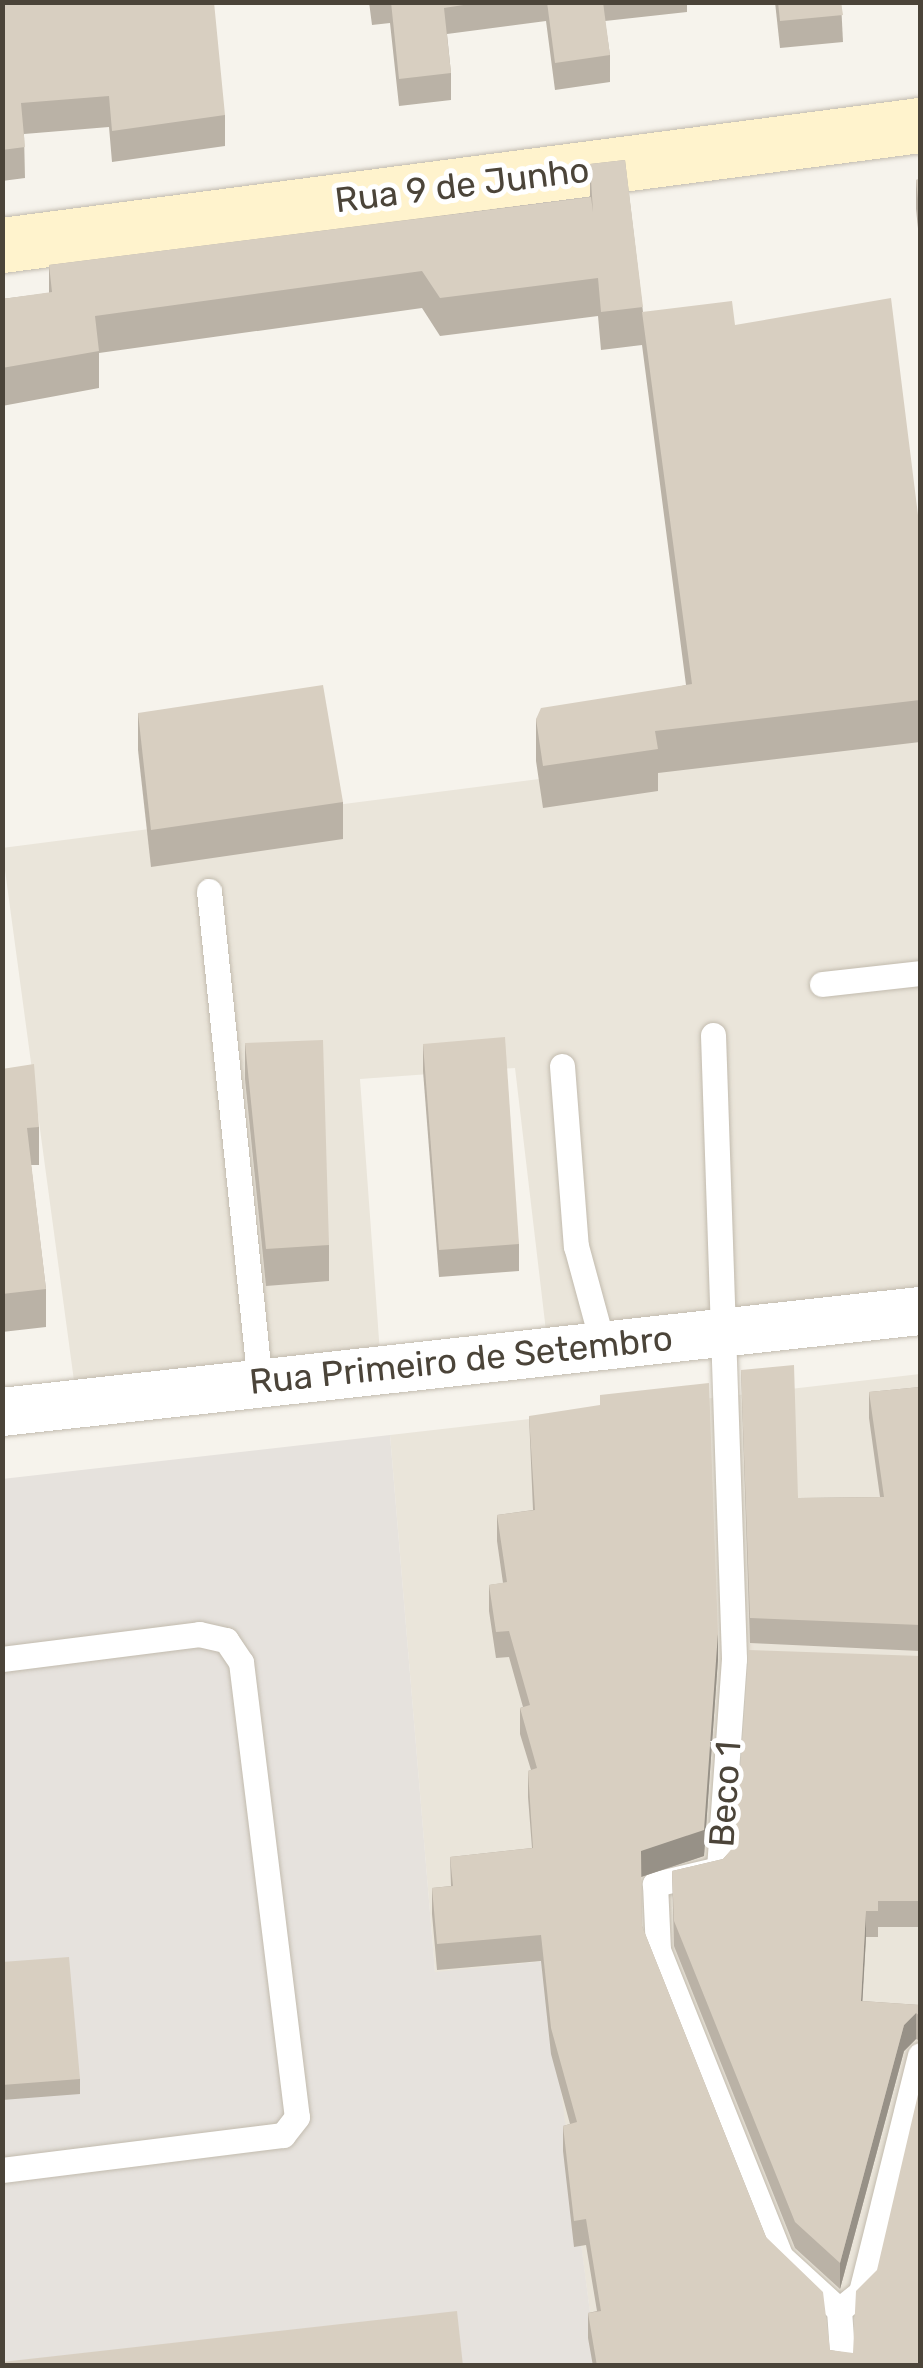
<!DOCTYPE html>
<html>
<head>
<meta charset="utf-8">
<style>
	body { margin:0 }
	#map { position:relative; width:923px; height:2368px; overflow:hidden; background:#f6f3ec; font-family:Rubik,sans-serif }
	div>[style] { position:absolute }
	.residential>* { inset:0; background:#eae5da }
	.industrial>* { inset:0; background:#e6e2dd }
	.roads { filter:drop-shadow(0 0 2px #c2bbae) drop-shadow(0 0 2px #c2bbae) }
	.lane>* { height:25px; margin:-12.5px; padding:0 12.5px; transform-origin:12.5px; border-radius:12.5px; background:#fff }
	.street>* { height:48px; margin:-24px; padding:0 24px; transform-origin:24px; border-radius:24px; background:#fff }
	.secondary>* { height:55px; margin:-27.5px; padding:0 27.5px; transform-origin:27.5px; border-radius:27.5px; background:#fff3cd }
	.wall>* { inset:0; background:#bab2a6 }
	.shaded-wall>* { inset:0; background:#979187 }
	.building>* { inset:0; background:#d8cfc1 }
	span { translate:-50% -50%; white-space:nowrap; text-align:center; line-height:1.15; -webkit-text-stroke:10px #fff; paint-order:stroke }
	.street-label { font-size:35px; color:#4b4439 }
	.frame { position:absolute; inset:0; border:5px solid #4b4439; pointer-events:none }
</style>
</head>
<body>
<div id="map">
	<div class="residential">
		<div style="clip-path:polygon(920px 730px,920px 1310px,548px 1348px,515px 1068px,360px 1079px,381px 1367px,77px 1403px,2px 848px)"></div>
		<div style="clip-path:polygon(920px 1374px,920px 2365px,597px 2365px,543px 1961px,435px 1973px,390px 1435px)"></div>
	</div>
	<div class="industrial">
		<div style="clip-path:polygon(390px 1435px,435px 1972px,544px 1961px,597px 2365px,3px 2365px,2px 1479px)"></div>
	</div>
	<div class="roads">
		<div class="lane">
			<div style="left:209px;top:891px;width:494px;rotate:84.1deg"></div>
			<div style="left:822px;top:984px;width:99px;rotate:-6.4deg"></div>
			<div style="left:713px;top:1035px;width:624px;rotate:88.07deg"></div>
			<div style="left:734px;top:1659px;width:211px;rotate:94.1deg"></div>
			<div style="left:719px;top:1869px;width:66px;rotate:166.8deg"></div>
			<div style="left:655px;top:1884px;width:66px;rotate:87.4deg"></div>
			<div style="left:658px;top:1950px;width:331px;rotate:68.2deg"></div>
			<div style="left:781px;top:2257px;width:79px;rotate:42.4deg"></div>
			<div style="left:562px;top:1066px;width:181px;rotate:85.6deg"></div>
			<div style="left:576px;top:1246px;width:99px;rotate:74.8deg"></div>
			<div style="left:2px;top:1659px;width:199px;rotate:-7.2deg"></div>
			<div style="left:199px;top:1634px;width:28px;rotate:13deg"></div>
			<div style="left:226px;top:1640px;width:27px;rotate:56deg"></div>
			<div style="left:241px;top:1662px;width:458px;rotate:83deg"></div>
			<div style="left:297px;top:2117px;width:23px;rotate:128deg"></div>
			<div style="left:283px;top:2135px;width:283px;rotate:172.9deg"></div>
			<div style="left:843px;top:2366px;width:56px;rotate:-94.1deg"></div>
			<div style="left:839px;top:2310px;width:28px;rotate:-39deg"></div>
			<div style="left:861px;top:2292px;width:244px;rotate:-76deg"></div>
		</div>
		<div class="street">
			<div style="left:2px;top:1412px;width:924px;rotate:-6.28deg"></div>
		</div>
		<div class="secondary">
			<div style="left:2px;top:245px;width:926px;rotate:-7.45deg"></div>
		</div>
	</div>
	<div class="wall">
		<div style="clip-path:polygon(2px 2px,225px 115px,225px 146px,112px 162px,109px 127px,24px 134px,25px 178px,2px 181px)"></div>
		<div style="clip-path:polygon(369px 2px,701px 2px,687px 4px,687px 12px,605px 21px,610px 55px,610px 82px,555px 90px,546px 21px,447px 34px,451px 73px,451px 100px,399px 106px,390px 23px,372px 25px)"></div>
		<div style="clip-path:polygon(775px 2px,841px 2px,843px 42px,780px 48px)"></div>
		<div style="clip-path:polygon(625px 160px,643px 312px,735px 325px,920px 531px,920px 742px,658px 773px,658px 791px,543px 808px,536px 761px,536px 719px,686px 685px,642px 345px,601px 350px,598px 316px,440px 336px,422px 308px,99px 353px,99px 388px,2px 406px,2px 299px,49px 293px,49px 265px,590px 197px,590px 164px)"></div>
		<div style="clip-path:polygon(920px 179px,920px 248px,916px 209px,916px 180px)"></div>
		<div style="clip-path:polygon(138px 713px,343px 802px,343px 839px,151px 867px,138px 750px)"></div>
		<div style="clip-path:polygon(245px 1043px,329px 1245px,329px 1281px,266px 1286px,245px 1079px)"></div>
		<div style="clip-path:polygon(423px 1044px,519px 1244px,519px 1271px,439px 1277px,423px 1071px)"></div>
		<div style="clip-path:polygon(2px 1069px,39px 1127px,39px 1165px,31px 1165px,46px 1289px,46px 1327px,2px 1332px)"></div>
		<div style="clip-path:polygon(741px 1370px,798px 1498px,880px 1497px,869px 1418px,869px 1392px,920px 1387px,920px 1651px,750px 1643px)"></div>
		<div style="clip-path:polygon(529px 1416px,718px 1659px,704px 1856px,641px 1877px,642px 1926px,766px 2237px,830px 2350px,920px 2366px,593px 2366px,588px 2338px,588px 2313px,597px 2311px,586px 2245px,574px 2247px,563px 2151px,563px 2126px,570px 2124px,551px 2054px,541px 1961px,437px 1970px,432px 1914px,432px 1888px,451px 1886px,450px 1857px,532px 1848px,528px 1797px,528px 1771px,531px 1770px,520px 1734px,520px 1708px,523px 1707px,509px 1657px,496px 1658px,489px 1611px,489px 1585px,503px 1583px,497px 1541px,497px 1515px,533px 1510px)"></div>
		<div style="clip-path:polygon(920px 1656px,920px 1927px,878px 1927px,878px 1937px,866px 1937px,862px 2001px,920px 2005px,920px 2041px,916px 2039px,904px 2051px,840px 2289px,795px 2248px,674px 1946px,672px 1871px,723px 1859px)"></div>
		<div style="clip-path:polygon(2px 1962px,80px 2079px,80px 2094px,2px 2100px)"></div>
	</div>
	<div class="shaded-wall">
		<div style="clip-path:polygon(718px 1633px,718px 1659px,704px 1856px,641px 1877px,641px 1851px)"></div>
		<div style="clip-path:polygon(866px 1911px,866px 1937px,861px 2027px,861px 2001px)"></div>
		<div style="clip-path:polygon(916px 2013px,916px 2039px,904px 2051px,840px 2289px,840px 2263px,904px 2025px)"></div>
	</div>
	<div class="building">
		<div style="clip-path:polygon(2px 2px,214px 2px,225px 115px,112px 131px,109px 96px,21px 103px,25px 147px,2px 150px)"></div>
		<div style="clip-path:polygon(391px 2px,483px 2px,444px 8px,451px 73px,399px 79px)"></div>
		<div style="clip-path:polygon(547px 2px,603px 2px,610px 55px,555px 63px)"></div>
		<div style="clip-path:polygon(778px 2px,841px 2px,843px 15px,780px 21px)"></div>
		<div style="clip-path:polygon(625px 160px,643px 307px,601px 312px,598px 278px,440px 298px,422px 271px,95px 316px,99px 351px,2px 368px,2px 299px,52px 292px,49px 265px,591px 197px,593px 212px,590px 164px)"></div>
		<div style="clip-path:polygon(920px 179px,920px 219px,916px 180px)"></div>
		<div style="clip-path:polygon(891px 298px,920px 531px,920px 700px,655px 731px,658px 749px,543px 766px,536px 719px,541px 708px,692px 684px,642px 312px,732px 301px,735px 325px)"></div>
		<div style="clip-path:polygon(323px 685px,343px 802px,151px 830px,138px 713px)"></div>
		<div style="clip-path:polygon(505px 1037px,519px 1244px,439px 1250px,423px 1044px)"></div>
		<div style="clip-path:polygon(323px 1040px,329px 1245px,266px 1249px,245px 1043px)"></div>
		<div style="clip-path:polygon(34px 1064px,39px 1127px,27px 1128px,46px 1289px,2px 1294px,2px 1069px)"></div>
		<div style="clip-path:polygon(794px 1365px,798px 1498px,884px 1497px,869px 1392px,920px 1387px,920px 1625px,750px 1618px,741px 1370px)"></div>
		<div style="clip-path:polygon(709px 1383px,718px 1633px,704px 1830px,641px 1851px,642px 1926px,766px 2237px,823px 2292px,830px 2350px,853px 2353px,856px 2291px,877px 2270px,920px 2086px,920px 2366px,597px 2366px,588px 2313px,601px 2311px,586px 2219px,574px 2221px,563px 2126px,577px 2122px,551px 2028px,541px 1935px,437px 1944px,432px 1888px,453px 1886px,450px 1857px,533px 1848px,528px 1771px,537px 1768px,520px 1708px,530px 1705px,509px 1631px,496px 1632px,489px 1585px,507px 1582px,497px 1515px,535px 1510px,529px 1416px,600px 1405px,600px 1395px)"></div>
		<div style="clip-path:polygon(749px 1650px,920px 1656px,920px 1901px,878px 1901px,878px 1911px,866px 1911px,861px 2001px,920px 2005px,920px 2016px,916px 2013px,904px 2025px,840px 2263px,795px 2222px,674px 1921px,672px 1871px,723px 1859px,735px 1845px)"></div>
		<div style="clip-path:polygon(69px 1957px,80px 2079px,2px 2085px,2px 1962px)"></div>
		<div style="clip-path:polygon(457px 2311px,463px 2366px,2px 2366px,2px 2362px)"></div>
	</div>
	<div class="street-label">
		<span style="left:462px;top:185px;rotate:-7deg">Rua 9 de Junho</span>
		<span style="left:461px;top:1360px;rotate:-6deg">Rua Primeiro de Setembro</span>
		<span style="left:725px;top:1794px;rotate:-86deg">Beco 1</span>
	</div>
	<div class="frame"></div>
</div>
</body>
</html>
